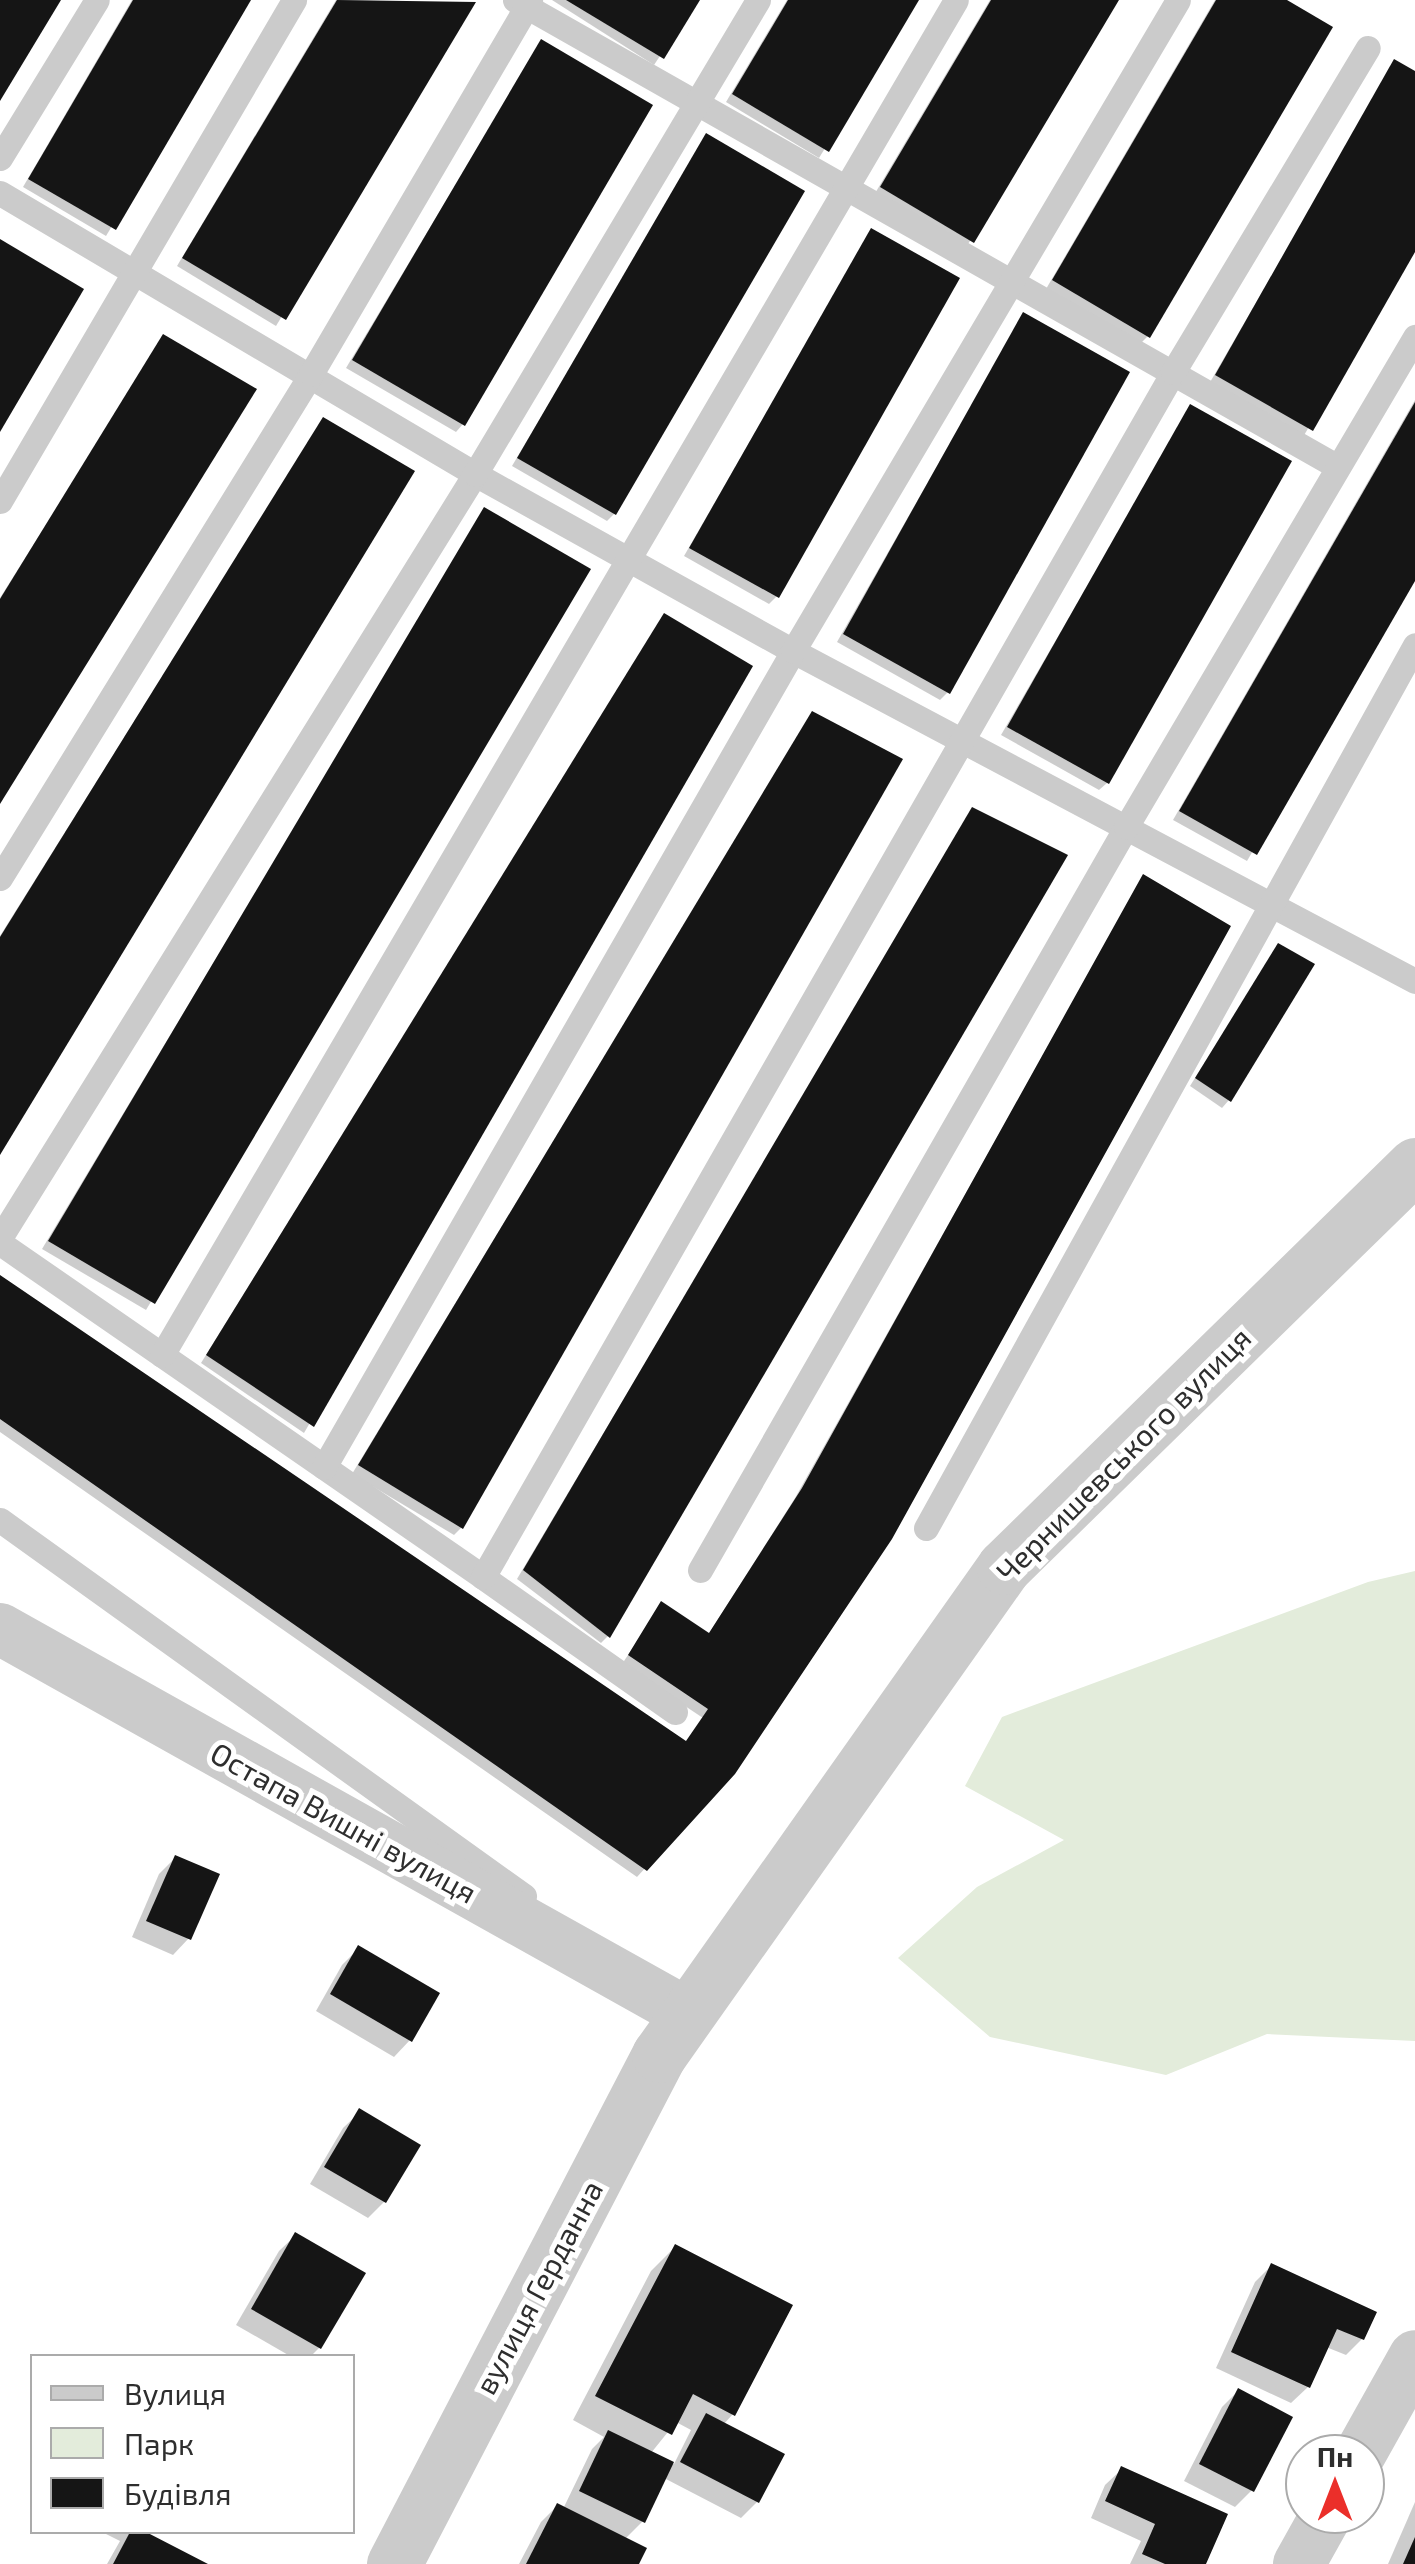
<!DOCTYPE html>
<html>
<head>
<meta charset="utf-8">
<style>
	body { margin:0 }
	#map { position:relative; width:1415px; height:2564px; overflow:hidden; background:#fff; font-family:"Exo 2",sans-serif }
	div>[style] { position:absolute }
	.green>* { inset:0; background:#e3ecdb }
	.shadow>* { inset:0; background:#0003 }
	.building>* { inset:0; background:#151515 }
	.service>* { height:25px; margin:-12.5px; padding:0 12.5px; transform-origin:12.5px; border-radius:12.5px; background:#cbcbcb }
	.minor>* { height:52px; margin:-26px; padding:0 26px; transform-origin:26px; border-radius:26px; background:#cbcbcb }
	.tertiary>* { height:55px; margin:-27.5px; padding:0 27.5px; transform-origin:27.5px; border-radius:27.5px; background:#cbcbcb }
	span { translate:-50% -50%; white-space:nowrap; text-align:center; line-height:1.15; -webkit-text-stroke:10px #fff; paint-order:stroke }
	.street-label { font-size:30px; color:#2e2e2e }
	.legend { position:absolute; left:30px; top:2354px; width:325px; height:180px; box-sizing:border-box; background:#fff; border:2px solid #ababab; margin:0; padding:12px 18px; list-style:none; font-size:30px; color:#2e2e2e }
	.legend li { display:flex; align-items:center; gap:20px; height:50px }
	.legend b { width:50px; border:2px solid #ababab }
	.north { position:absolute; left:1285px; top:2434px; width:100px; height:100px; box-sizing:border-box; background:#fff; border:2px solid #ababab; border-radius:50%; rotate:0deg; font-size:28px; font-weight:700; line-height:40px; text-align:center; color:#2e2e2e }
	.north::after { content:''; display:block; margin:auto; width:35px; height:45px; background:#eb2f2a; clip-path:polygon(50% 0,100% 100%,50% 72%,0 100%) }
</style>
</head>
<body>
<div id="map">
	<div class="green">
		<div style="clip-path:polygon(1415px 1571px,1415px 2041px,1267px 2034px,1166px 2075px,990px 2037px,898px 1958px,977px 1887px,1064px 1840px,965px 1786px,1002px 1717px,1368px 1582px)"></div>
	</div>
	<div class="shadow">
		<div style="clip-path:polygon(132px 0,248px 0,106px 236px,23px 187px)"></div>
		<div style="clip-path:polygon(336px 0,472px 3px,276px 326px,177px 266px)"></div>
		<div style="clip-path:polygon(552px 0,697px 0,654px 65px)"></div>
		<div style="clip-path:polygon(787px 0,916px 0,819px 158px,726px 102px)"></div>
		<div style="clip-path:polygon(990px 0,1116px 0,965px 249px,874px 195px)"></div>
		<div style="clip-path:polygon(1215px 0,1282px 0,1148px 336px,1141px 343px,1046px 289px)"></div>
		<div style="clip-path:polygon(541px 42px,463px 424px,456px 432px,346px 368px)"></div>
		<div style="clip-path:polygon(1395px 62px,1415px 74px,1415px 247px,1303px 437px,1209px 384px)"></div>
		<div style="clip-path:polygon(707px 137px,614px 514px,607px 521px,512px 466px)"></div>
		<div style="clip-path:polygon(871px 231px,777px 596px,769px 604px,684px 556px)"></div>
		<div style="clip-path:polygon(1023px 315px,948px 692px,940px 700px,837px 642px)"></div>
		<div style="clip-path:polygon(164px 337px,0 799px,0 598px)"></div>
		<div style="clip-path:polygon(1415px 400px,1415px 576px,1247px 861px,1173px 820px)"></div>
		<div style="clip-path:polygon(1191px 407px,1107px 783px,1099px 790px,1001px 735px)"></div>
		<div style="clip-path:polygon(323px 420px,0 1150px,0 936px)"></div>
		<div style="clip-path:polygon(485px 510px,588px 570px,146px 1310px,42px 1249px)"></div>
		<div style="clip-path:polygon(664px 617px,750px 667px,304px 1433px,201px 1363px)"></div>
		<div style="clip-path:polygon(812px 714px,461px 1528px,454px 1535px,352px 1474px)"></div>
		<div style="clip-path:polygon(973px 810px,608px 1636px,601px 1643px,517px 1579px)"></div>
		<div style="clip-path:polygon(1143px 877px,733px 1772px,637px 1877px,0 1432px,0 1278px,685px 1743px,703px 1718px,622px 1664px,662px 1604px,708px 1635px,795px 1498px)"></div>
		<div style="clip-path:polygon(1278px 946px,1229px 1100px,1222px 1108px,1190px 1086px)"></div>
		<div style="clip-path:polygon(175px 1858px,189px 1938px,173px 1955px,132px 1937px,159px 1874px)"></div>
		<div style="clip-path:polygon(359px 1948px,410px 2040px,394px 2057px,316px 2011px,342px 1965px)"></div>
		<div style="clip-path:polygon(360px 2112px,417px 2146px,384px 2202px,368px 2218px,310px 2184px,343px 2128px)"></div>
		<div style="clip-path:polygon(296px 2235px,319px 2348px,311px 2356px,290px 2356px,236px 2325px,279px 2251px)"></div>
		<div style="clip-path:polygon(evenodd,675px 2247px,733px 2414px,723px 2425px,757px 2502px,741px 2518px,664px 2478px,643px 2521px,624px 2540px,636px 2564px,519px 2564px,541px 2522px,557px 2506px,563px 2509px,592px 2449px,604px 2437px,573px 2420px,651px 2271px,675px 2247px,676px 2422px,691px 2430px,674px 2464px,651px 2453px,676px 2422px)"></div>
		<div style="clip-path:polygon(1271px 2266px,1362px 2339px,1346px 2355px,1326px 2347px,1308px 2387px,1291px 2403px,1216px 2368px,1255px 2282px)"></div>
		<div style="clip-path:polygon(1238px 2391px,1290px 2418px,1251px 2491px,1235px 2507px,1184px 2481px,1222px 2407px)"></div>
		<div style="clip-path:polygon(1122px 2469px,1203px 2564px,1130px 2564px,1141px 2541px,1091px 2518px,1105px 2485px)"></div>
		<div style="clip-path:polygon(1415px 2502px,1415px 2564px,1388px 2564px)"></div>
		<div style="clip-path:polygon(102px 2532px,141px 2532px,203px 2564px,107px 2564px,120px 2541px)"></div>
	</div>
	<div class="building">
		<div style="clip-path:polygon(0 0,61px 0,0 101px)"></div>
		<div style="clip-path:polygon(133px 0,251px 0,116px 230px,28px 179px)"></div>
		<div style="clip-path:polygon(337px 0,476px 2px,286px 320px,182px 258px)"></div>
		<div style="clip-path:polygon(566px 0,700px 0,664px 59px)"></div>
		<div style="clip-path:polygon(788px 0,919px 0,829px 152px,732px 94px)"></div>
		<div style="clip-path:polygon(991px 0,1119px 0,974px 243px,880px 187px)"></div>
		<div style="clip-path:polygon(1216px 0,1287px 0,1333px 27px,1150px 338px,1052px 280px)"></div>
		<div style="clip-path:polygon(541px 39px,653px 105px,465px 426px,352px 360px)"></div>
		<div style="clip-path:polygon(1394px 59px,1415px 71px,1415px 252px,1313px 431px,1215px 375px)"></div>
		<div style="clip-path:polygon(706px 133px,805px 191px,616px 515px,517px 458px)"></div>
		<div style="clip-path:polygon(871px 228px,960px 278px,779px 598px,689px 548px)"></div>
		<div style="clip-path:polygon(0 239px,84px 289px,0 432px)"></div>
		<div style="clip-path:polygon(1023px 312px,1130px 372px,950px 694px,843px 634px)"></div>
		<div style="clip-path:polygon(163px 334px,257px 389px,0 804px,0 599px)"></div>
		<div style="clip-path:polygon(1415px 402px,1415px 581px,1257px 855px,1179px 811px)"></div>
		<div style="clip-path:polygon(1190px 404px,1292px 461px,1109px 784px,1007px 727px)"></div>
		<div style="clip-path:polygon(323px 417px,415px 471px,0 1155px,0 937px)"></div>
		<div style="clip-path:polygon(484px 507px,591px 569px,155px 1304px,48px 1241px)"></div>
		<div style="clip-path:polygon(664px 613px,753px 666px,314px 1427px,206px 1355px)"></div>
		<div style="clip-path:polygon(812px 711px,903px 759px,463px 1529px,358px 1465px)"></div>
		<div style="clip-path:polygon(972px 807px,1068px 855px,610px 1638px,523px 1570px)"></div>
		<div style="clip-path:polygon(1143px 874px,1231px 926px,892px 1539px,735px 1774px,647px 1871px,0 1419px,0 1275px,686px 1741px,708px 1709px,628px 1655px,661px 1601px,709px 1633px,802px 1488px)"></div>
		<div style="clip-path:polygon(1278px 943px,1315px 964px,1231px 1102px,1195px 1078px)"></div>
		<div style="clip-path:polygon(175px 1855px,220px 1874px,191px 1940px,146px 1921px)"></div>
		<div style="clip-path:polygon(358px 1945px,440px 1993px,412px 2042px,330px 1994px)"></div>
		<div style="clip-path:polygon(359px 2108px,421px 2145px,386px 2203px,324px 2167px)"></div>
		<div style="clip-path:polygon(295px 2232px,366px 2273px,321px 2349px,251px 2309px)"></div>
		<div style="clip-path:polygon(675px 2244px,793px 2305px,735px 2416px,693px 2394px,672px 2435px,595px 2396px)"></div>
		<div style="clip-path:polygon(1271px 2263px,1377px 2312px,1364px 2340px,1337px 2329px,1310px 2388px,1231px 2352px)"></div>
		<div style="clip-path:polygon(1238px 2388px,1293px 2417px,1254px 2492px,1199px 2464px)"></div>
		<div style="clip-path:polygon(706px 2413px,785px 2454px,759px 2503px,680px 2462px)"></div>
		<div style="clip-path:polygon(608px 2430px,674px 2462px,645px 2523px,579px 2491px)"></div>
		<div style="clip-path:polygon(1121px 2466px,1228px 2514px,1206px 2564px,1165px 2564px,1142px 2554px,1155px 2524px,1105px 2501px)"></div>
		<div style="clip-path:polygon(557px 2503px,647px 2548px,639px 2564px,526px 2564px)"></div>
		<div style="clip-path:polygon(130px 2532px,146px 2532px,208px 2564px,113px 2564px)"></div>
		<div style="clip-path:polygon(1415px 2537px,1415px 2564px,1403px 2564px)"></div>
	</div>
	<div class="service">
		<div style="left:515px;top:0;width:946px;rotate:29.57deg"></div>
		<div style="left:0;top:158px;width:185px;rotate:-58.5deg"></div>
		<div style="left:0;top:193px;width:552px;rotate:30.61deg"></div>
		<div style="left:475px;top:474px;width:364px;rotate:29.1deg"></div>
		<div style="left:793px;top:651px;width:704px;rotate:27.95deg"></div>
		<div style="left:0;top:501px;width:581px;rotate:-59.59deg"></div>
		<div style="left:0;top:878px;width:592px;rotate:-58.32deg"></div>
		<div style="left:311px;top:374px;width:433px;rotate:-59.6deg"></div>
		<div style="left:0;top:1238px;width:900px;rotate:-58.13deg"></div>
		<div style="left:475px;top:474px;width:552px;rotate:-59.16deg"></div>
		<div style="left:0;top:1243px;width:587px;rotate:34.66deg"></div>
		<div style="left:162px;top:1355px;width:1570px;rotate:-59.63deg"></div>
		<div style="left:324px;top:1467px;width:941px;rotate:-60.11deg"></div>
		<div style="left:793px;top:651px;width:756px;rotate:-59.4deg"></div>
		<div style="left:0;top:1520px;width:645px;rotate:35.66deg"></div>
		<div style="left:926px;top:1528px;width:1009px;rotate:-61.02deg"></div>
		<div style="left:700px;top:1570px;width:856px;rotate:-60.17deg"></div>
		<div style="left:1126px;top:827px;width:569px;rotate:-59.47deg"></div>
		<div style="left:675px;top:1712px;width:235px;rotate:-144.9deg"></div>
		<div style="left:483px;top:1577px;width:1389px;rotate:-60.2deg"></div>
		<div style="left:1173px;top:372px;width:378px;rotate:-59deg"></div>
	</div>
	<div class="minor">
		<div style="left:0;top:1629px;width:788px;rotate:29.23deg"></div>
		<div style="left:1360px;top:2454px;width:112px;rotate:-60.7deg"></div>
		<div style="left:1299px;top:2564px;width:57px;rotate:-60.8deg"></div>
	</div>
	<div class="tertiary">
		<div style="left:394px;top:2564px;width:574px;rotate:-62.5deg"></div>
		<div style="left:659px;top:2055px;width:598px;rotate:-54.74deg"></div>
		<div style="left:1004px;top:1567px;width:575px;rotate:-44.37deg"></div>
	</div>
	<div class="street-label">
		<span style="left:1123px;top:1454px;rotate:-45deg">Чернишевського вулиця</span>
		<span style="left:344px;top:1822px;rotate:29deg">Остапа Вишні вулиця</span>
		<span style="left:538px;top:2287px;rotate:-62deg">вулиця Герданна</span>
	</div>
	<ul class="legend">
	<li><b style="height:12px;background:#cbcbcb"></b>Вулиця</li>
	<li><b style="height:28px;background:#e3ecdb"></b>Парк</li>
	<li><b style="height:28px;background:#151515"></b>Будівля</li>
	</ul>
	<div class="north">Пн</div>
</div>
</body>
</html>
